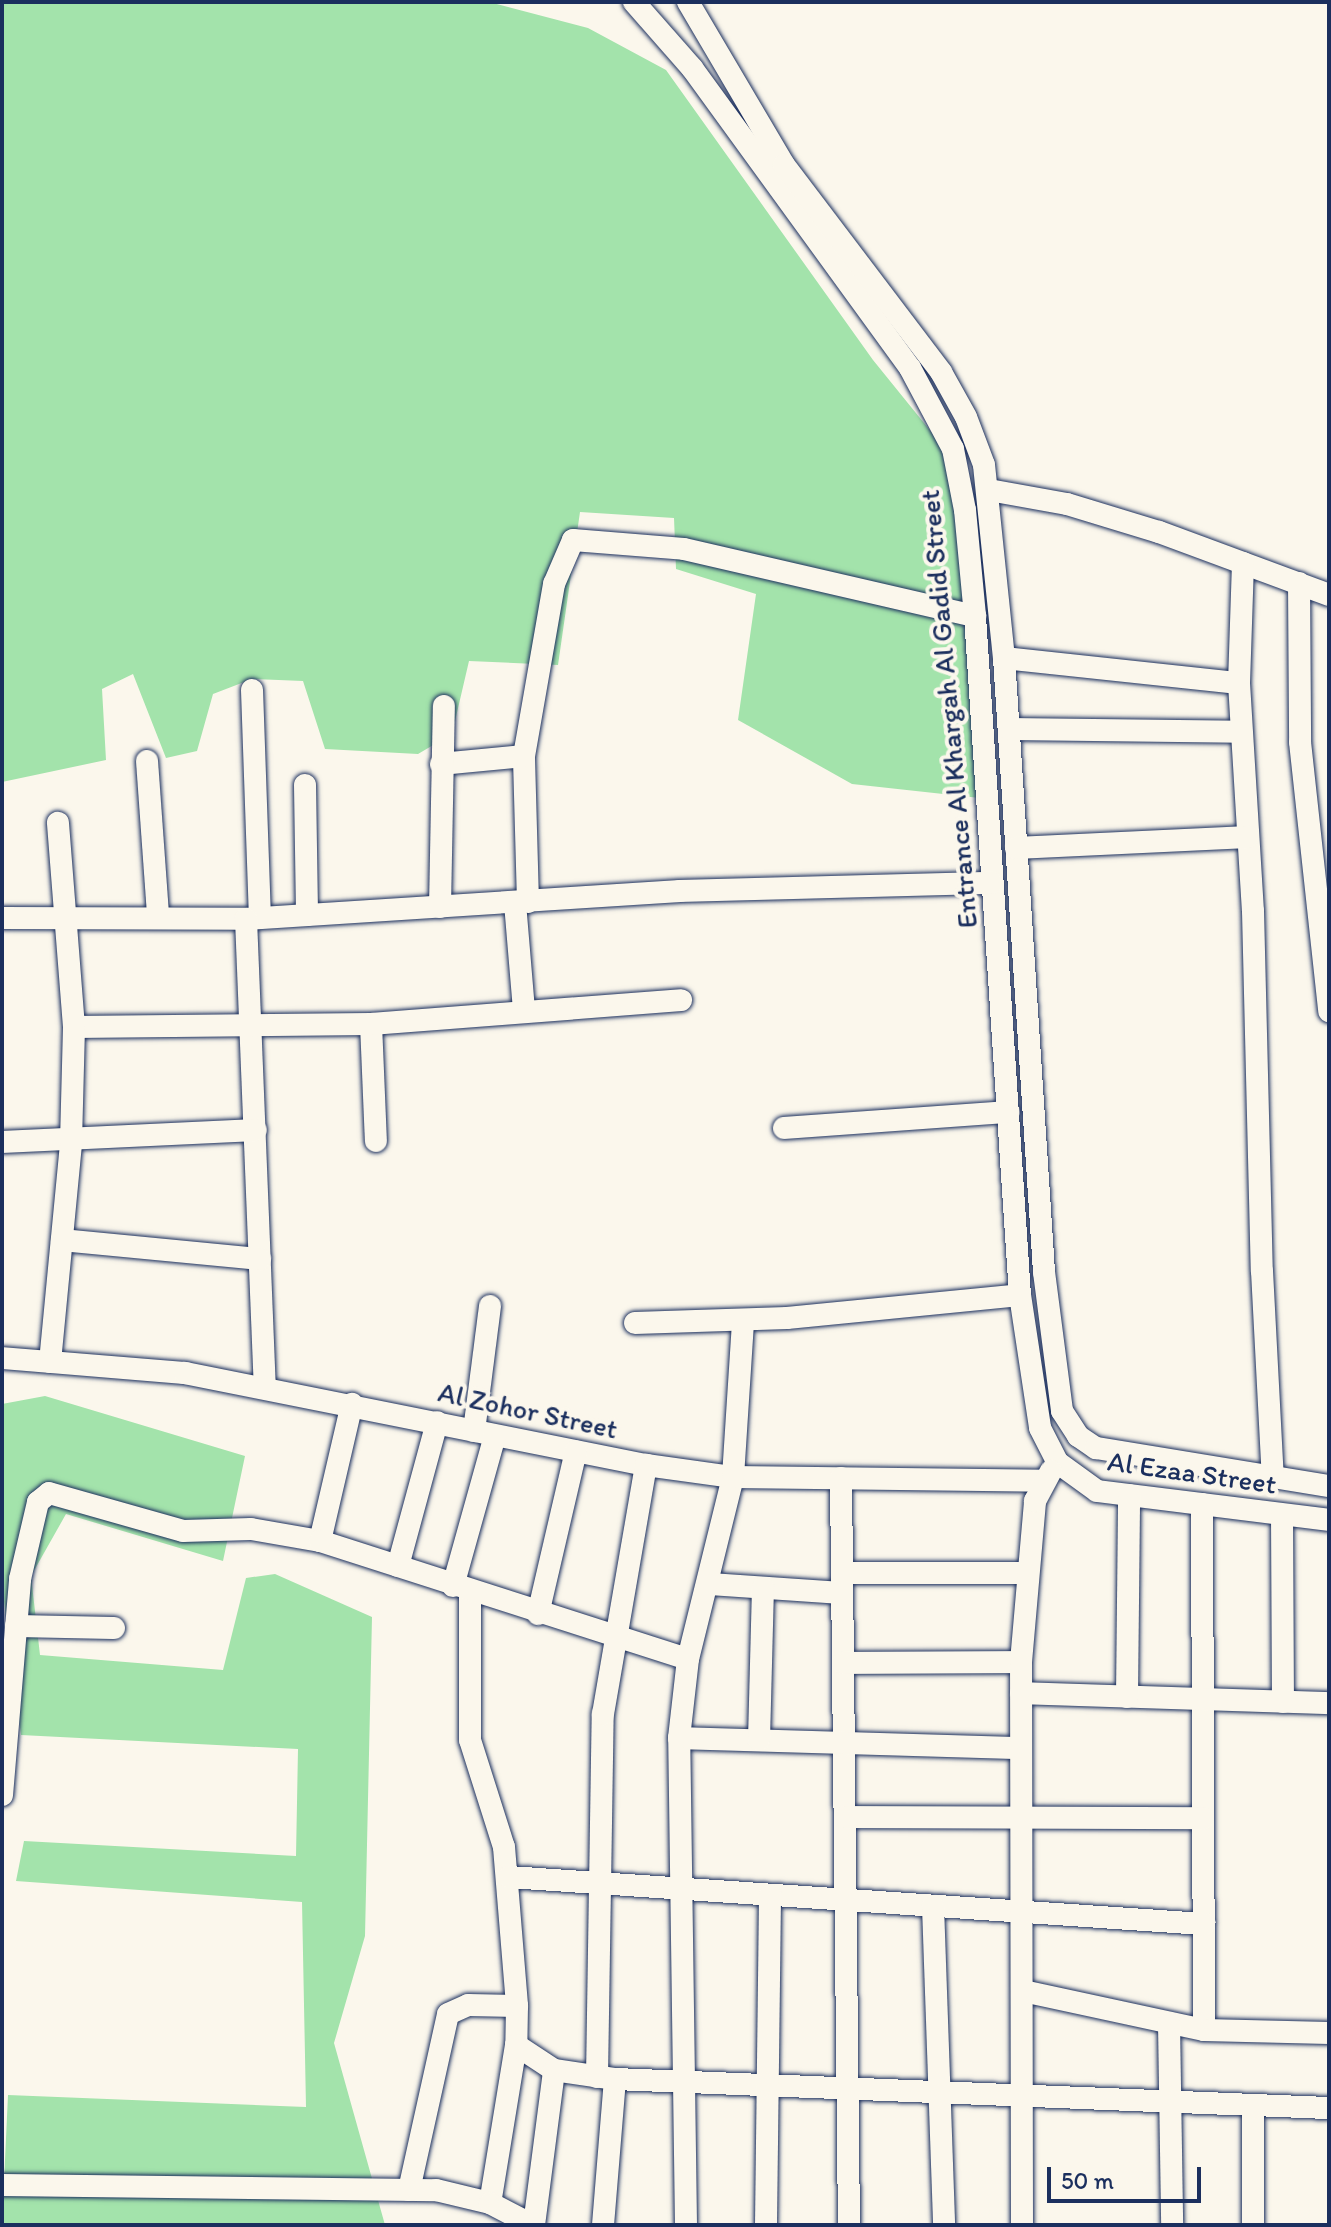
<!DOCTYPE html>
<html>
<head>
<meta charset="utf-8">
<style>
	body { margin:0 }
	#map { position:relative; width:1331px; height:2227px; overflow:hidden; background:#fbf7ec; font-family:Itim,sans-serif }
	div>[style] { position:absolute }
	.green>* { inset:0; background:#a3e3ab }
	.roads { filter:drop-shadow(0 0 2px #1b2f5e) drop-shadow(0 0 2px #1b2f5e) }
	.minor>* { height:22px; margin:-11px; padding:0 11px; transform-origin:11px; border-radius:11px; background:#fbf7ec }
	span { translate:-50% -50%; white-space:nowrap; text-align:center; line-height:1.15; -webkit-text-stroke:8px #fbf7ec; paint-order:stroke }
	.street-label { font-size:28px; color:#1b2f5e }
	.frame { position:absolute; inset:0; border:4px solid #1b2f5e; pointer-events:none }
	.scale { position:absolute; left:1047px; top:2167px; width:154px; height:36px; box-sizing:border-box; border:4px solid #1b2f5e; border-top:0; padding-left:10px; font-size:24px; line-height:28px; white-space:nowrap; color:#1b2f5e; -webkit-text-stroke:6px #fbf7ec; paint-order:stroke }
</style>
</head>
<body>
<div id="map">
	<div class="green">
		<div style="clip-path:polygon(2px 2px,489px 2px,588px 28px,666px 70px,873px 360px,941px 444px,971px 509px,998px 800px,852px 784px,738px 720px,756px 594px,676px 569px,674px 518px,580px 512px,558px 665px,469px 661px,452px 734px,418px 754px,325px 749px,303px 681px,252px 679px,213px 694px,197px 751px,166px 758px,133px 674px,102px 689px,106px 760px,2px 782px)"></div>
		<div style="clip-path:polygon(45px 1396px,245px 1456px,223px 1561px,66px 1514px,31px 1576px,40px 1655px,223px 1670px,246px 1578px,275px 1574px,372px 1617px,365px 1936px,334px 2043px,385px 2225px,2px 2225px,8px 2095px,306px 2107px,302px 1902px,16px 1881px,24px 1841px,296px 1856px,298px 1749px,21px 1735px,2px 1586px,2px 1404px)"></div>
	</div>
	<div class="roads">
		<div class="minor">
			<div style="left:634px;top:2px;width:88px;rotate:48.7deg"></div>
			<div style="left:692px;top:68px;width:371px;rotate:54deg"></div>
			<div style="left:910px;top:368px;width:92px;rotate:62deg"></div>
			<div style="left:953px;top:449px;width:62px;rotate:78.9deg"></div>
			<div style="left:965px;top:510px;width:106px;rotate:84.6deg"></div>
			<div style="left:975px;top:616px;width:680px;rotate:86.21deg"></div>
			<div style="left:1020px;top:1295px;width:134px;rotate:81.4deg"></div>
			<div style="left:1040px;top:1428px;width:38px;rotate:63deg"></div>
			<div style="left:1057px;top:1462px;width:49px;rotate:35.9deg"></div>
			<div style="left:1097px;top:1491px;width:234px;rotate:7.1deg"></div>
			<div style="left:688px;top:2px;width:189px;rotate:59.5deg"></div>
			<div style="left:784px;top:165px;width:260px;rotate:52.8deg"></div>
			<div style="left:941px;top:372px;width:51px;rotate:60.9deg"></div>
			<div style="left:966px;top:417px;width:51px;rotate:69.4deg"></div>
			<div style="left:984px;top:465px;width:194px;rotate:84.1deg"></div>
			<div style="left:1004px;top:658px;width:615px;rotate:86.27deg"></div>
			<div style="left:1044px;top:1272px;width:140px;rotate:82.6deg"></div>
			<div style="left:1062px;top:1411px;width:30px;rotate:57deg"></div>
			<div style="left:1078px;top:1436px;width:22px;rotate:34deg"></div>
			<div style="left:1096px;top:1448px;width:236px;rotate:9.3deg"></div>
			<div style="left:989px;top:490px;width:79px;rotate:10.2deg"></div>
			<div style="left:1067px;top:504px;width:96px;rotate:16.9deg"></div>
			<div style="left:1159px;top:532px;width:181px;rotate:20.3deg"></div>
			<div style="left:1243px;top:563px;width:120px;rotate:91.9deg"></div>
			<div style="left:1239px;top:683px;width:228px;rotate:86.5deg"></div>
			<div style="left:1253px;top:911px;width:360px;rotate:88.6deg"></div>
			<div style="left:1262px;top:1271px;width:208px;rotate:87deg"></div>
			<div style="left:1299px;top:583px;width:159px;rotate:89.6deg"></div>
			<div style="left:1300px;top:742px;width:271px;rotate:83.8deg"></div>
			<div style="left:1004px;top:658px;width:236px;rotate:6.1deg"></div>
			<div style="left:252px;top:690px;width:228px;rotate:88deg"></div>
			<div style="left:1009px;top:729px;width:232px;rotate:0.7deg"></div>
			<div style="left:147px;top:761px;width:155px;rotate:85.9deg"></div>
			<div style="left:441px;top:764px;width:83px;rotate:-5.5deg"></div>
			<div style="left:305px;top:785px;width:130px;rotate:89.1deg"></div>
			<div style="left:1016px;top:848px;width:232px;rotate:-2.7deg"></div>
			<div style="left:528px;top:902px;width:146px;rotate:-91.6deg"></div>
			<div style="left:524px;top:756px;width:175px;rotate:-80.1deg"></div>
			<div style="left:554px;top:584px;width:48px;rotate:-66.6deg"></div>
			<div style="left:573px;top:540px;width:111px;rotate:4.6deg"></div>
			<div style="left:684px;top:549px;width:299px;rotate:13deg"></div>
			<div style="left:515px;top:903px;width:107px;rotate:85.2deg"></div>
			<div style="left:440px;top:907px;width:201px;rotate:-88.9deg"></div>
			<div style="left:2px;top:918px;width:244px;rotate:0.2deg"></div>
			<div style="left:246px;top:919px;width:435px;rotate:-3.7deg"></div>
			<div style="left:680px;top:891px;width:312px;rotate:-1.5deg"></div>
			<div style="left:246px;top:919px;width:469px;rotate:87.7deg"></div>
			<div style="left:371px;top:1024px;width:117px;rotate:87.6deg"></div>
			<div style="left:74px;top:1027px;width:297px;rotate:-0.6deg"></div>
			<div style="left:371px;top:1024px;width:311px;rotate:-4.4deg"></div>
			<div style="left:784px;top:1128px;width:225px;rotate:-4.1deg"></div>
			<div style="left:2px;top:1142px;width:254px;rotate:-2.7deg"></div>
			<div style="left:62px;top:1240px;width:199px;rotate:5.5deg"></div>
			<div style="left:635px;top:1323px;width:152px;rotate:-1.9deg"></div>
			<div style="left:787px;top:1318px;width:234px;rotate:-5.6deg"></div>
			<div style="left:2px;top:1358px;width:184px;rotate:4.7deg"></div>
			<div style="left:185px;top:1373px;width:470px;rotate:11.3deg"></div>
			<div style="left:646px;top:1465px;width:88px;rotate:7.9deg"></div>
			<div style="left:733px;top:1477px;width:312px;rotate:0.7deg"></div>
			<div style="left:50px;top:1362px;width:221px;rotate:-84.5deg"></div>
			<div style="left:71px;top:1142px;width:115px;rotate:-88.5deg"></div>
			<div style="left:74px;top:1027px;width:205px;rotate:-94.5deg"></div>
			<div style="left:474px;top:1431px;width:126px;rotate:-82.7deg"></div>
			<div style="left:841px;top:1478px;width:747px;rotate:89.39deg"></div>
			<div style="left:1202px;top:1504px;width:526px;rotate:89.78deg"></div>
			<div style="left:1282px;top:1515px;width:187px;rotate:89.7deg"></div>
			<div style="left:320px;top:1541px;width:141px;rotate:-76.9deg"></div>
			<div style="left:398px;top:1566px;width:149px;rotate:-74.8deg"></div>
			<div style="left:842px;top:1573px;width:185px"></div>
			<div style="left:710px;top:1584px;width:132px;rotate:3.9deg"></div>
			<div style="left:453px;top:1586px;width:156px;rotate:-74.4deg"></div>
			<div style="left:470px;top:1592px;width:148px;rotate:90deg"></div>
			<div style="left:470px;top:1740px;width:112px;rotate:72.4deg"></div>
			<div style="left:504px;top:1847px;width:160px;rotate:85.3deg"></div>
			<div style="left:517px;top:2006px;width:39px;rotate:91deg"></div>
			<div style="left:516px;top:2045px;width:160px;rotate:99.3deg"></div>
			<div style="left:538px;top:1614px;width:167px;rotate:-76.9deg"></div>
			<div style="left:16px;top:1626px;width:98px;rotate:1.2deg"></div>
			<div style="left:843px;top:1663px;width:178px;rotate:-0.3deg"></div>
			<div style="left:1021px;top:1693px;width:308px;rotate:1.9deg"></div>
			<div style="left:1127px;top:1697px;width:202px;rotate:-89.4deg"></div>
			<div style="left:679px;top:1738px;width:342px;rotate:1.7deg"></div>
			<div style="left:759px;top:1740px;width:152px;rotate:-88.5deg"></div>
			<div style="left:2px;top:1795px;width:217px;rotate:-85.2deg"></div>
			<div style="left:20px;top:1579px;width:79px;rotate:-76.8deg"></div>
			<div style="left:38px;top:1502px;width:14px;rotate:-39deg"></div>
			<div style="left:49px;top:1493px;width:139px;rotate:15.8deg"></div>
			<div style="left:183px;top:1531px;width:68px;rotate:-1.7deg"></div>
			<div style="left:251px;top:1529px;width:70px;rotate:9.9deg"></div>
			<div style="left:320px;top:1541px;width:386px;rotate:17.8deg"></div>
			<div style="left:846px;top:1817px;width:357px;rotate:0.2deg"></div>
			<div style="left:509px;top:1877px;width:697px;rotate:3.87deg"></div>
			<div style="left:933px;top:1906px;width:319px;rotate:88deg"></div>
			<div style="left:1023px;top:1991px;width:185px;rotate:12.2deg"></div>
			<div style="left:1204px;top:2030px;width:125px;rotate:1.4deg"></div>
			<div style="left:1169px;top:2023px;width:202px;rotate:89.1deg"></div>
			<div style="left:516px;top:2045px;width:45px;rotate:33.3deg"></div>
			<div style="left:554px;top:2070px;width:62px;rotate:8.4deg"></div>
			<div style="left:615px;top:2079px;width:715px;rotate:2.33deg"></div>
			<div style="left:597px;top:2077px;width:363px;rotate:-89.1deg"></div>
			<div style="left:603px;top:1714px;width:253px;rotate:-80.2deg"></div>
			<div style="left:1253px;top:2106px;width:119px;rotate:90deg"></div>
			<div style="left:2px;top:2185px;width:434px;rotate:0.7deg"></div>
			<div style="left:436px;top:2190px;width:56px;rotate:13.5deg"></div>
			<div style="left:490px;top:2203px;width:47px;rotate:27.6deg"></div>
			<div style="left:409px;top:2190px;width:180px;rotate:-77.5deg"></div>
			<div style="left:448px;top:2014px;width:22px;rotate:-24deg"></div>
			<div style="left:468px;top:2005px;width:49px;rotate:1.2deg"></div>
			<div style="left:534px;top:2225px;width:156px;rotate:-82.6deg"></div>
			<div style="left:603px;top:2225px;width:146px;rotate:-85.3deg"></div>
			<div style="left:686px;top:2225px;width:487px;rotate:-90.8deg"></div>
			<div style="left:679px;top:1738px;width:80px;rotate:-83.5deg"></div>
			<div style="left:688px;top:1659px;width:187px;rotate:-76.1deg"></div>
			<div style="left:733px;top:1477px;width:156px;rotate:-86.3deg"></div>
			<div style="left:766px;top:2225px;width:330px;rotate:-89.3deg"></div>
			<div style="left:1022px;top:2225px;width:563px;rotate:-90.1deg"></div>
			<div style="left:1021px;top:1662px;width:162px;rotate:-85deg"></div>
			<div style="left:1035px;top:1501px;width:34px;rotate:-62deg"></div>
		</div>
	</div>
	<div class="street-label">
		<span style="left:948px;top:709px;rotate:-95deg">Entrance Al Khargah Al Gadid Street</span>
		<span style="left:528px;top:1410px;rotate:12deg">Al Zohor Street</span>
		<span style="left:1192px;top:1472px;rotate:8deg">Al Ezaa Street</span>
	</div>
	<div class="frame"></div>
	<div class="scale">50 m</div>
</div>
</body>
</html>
